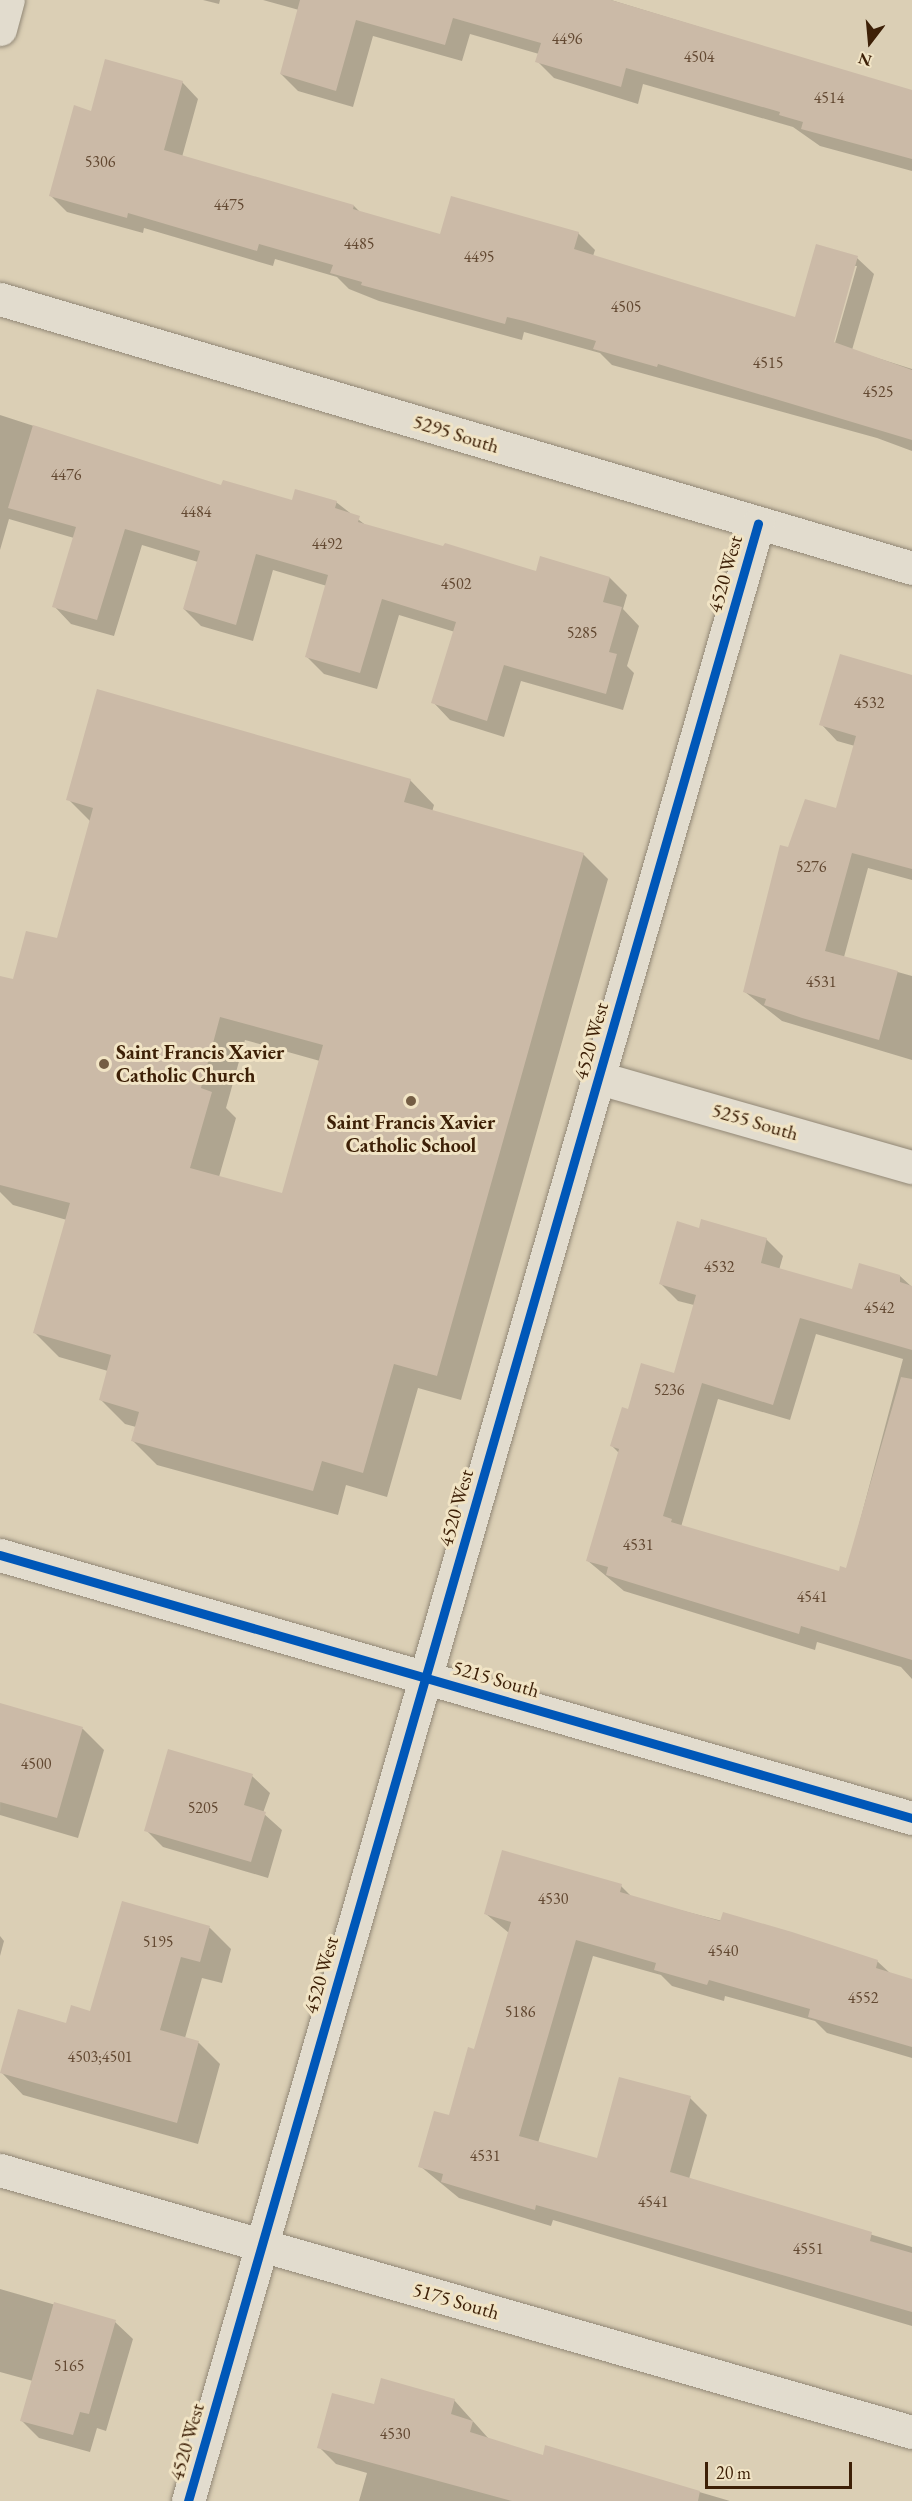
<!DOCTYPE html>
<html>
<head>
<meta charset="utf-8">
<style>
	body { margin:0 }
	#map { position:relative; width:912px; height:2501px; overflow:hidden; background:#dbcfb5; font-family:"EB Garamond",serif }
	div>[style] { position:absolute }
	.shadow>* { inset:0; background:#0003 }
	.building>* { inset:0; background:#cbbaa7 }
	.roads { filter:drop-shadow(0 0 2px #918776) drop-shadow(0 0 2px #918776) }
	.minor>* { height:33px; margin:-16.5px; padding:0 16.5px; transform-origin:16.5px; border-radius:16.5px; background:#e2dcce }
	.tertiary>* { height:33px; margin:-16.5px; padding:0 16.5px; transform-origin:16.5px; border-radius:16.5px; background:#e2dcce }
	.cycleway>* { height:9px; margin:-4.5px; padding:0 4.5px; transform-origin:4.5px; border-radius:4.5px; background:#0057b8 }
	.dots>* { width:16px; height:16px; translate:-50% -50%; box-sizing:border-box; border:3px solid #f1e4c5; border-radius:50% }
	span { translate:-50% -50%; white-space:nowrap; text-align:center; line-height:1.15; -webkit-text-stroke:6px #f1e4c5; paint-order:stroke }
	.number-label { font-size:16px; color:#624831 }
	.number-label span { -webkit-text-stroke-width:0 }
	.street-label { font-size:20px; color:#3d2007 }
	.poi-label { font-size:20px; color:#3d2007; font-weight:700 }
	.left { translate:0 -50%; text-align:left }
	.north { position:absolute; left:840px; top:12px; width:60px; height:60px; -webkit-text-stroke:4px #f1e4c5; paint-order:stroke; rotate:196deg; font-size:16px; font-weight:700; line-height:24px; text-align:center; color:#3d2007 }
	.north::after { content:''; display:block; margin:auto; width:21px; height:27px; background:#3d2007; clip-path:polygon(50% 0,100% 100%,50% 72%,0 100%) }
	.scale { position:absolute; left:705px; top:2462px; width:147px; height:27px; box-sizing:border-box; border:3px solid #3d2007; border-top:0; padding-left:8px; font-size:18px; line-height:21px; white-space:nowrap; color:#3d2007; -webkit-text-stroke:4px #f1e4c5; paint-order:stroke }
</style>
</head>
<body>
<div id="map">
	<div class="shadow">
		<div style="clip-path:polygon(203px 0,220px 0,219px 4px)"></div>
		<div style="clip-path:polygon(263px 0,611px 0,912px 92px,912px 171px,820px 146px,793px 127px,643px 84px,638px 104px,554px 78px,537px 61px,539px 54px,470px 34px,462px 61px,373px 36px,353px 107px,298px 91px,281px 74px,299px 10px)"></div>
		<div style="clip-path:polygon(evenodd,182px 82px,198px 99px,182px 157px,354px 206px,361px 213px,441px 236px,578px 233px,595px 250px,593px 256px,796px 319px,857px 258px,874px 274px,852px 350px,912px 369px,912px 451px,877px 438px,612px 365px,600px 353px,542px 337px,524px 332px,522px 340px,379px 301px,349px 289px,337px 277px,275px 259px,273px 266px,144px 228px,143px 233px,67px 212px,51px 196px,92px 113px,182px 82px,854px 266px,857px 266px,833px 350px,830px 349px,854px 266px)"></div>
		<div style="clip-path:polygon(0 415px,222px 487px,293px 501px,336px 502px,368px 527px,537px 573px,610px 578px,627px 595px,623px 609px,639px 626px,627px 666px,634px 673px,623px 710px,521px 681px,504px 737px,450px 720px,433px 702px,455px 632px,399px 615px,377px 689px,324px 674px,307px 657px,327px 586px,273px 570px,253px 641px,201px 626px,184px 609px,198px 562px,142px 545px,114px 636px,71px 624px,54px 606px,74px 538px,9px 519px,0 550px)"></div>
		<div style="clip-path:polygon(912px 677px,912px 880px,868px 868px,844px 957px,912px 976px,912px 1060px,782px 1021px,745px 992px,789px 849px,837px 810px,855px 746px,837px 741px,821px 724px)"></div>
		<div style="clip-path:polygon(evenodd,410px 780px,434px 805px,432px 812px,583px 854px,608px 879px,461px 1400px,418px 1388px,387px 1497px,346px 1485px,338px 1515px,157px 1465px,132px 1440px,136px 1427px,125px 1424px,101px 1400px,108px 1371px,59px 1357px,34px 1332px,67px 1220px,13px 1205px,0 1192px,0 978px,14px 981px,58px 940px,91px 822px,68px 799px,410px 780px,245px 1040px,320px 1061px,283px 1195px,219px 1177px,236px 1118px,226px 1108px,245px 1040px)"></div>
		<div style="clip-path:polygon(evenodd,700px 1230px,766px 1239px,783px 1256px,779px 1270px,853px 1291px,900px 1276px,912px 1287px,912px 1679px,901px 1667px,817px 1642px,815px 1650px,624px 1591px,588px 1561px,619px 1453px,612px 1446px,629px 1411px,675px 1375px,694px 1305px,678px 1301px,661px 1284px,700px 1230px,816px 1334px,903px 1359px,847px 1570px,840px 1573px,681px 1527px,718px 1399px,790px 1420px,816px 1334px)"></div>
		<div style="clip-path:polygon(1px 1704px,83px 1729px,104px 1750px,78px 1838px,0 1815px)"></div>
		<div style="clip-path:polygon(252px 1776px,270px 1793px,263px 1813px,282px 1830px,268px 1878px,163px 1847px,146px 1830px)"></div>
		<div style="clip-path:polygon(621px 1886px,633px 1898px,877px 1961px,891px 1974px,912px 1980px,912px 2058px,827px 2033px,815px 2021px,725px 1996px,724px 2001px,672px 1986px,661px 1975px,593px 1956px,538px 2143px,598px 2160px,690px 2098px,707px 2115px,689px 2179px,912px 2247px,912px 2326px,553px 2220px,551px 2226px,459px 2198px,420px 2166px,450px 2117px,475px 2051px,509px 1933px,486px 1914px)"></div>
		<div style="clip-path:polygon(123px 1903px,210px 1928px,231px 1949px,222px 1983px,202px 1978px,185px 2038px,199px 2043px,220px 2064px,198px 2144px,23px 2095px,2px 2073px,67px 2025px,91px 2013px)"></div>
		<div style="clip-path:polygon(0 1936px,4px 1941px,0 1956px)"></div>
		<div style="clip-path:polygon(0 2289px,115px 2322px,133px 2339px,106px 2431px,97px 2428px,90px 2452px,39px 2438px,22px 2421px,33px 2381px,0 2372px)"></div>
		<div style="clip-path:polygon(454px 2400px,489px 2439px,544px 2457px,546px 2447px,730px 2501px,359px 2501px,367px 2473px,336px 2464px,319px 2447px,375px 2406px)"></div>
	</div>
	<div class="building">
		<div style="clip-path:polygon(300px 0,611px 0,912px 90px,912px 159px,801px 129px,803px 122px,779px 115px,780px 112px,626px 68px,621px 87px,535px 62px,541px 43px,453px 18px,445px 45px,356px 20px,336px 91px,280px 74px)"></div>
		<div style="clip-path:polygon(105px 59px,183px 81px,164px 150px,354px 205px,353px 209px,440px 234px,451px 196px,579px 232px,574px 249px,795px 317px,816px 244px,858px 256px,834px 342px,912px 370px,912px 440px,658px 364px,657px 367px,593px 349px,596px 341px,524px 321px,507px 317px,505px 324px,361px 285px,362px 282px,330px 273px,333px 265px,259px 244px,257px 251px,128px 213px,127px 218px,49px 196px,74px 105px,91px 111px)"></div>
		<div style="clip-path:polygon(33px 425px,221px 485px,223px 480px,292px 500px,295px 489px,337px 501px,335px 508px,360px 516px,358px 522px,443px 546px,445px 543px,536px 571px,540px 556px,610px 577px,603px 602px,622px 607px,609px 652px,617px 654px,606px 694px,504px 665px,487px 721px,431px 703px,456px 622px,382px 599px,360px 673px,305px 657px,328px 575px,256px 554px,236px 625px,183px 609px,200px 551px,125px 529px,97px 620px,52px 607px,76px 527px,8px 508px)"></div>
		<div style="clip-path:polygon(840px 654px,912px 675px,912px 869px,852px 853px,825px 951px,898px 971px,879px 1040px,802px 1018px,764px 1005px,766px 999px,743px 992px,780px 845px,788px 847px,805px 799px,836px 808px,856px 736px,819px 725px)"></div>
		<div style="clip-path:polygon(evenodd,97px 689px,411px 779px,404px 802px,584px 853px,437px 1376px,394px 1364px,363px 1473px,322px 1461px,313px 1491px,131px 1441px,139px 1412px,99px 1400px,111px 1355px,33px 1333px,70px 1203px,0 1185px,0 976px,13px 979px,26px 931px,57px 938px,93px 808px,66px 800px,97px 689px,220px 1017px,323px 1045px,282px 1193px,190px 1168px,212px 1092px,201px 1088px,220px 1017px)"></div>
		<div style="clip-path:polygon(701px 1219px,767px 1238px,761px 1263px,852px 1289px,859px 1263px,900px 1275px,900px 1282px,912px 1286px,912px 1350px,800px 1318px,773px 1405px,702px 1383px,663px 1516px,672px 1519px,671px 1522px,839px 1571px,840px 1566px,846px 1568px,901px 1377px,912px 1379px,912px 1660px,801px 1626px,799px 1634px,606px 1575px,608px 1567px,586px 1561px,619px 1449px,610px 1446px,622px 1407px,628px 1409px,641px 1363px,674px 1373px,696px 1295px,659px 1284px,677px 1221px,699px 1228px)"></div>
		<div style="clip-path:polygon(0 1703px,83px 1727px,57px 1818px,0 1802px)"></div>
		<div style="clip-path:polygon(168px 1749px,253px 1774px,244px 1805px,266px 1812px,251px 1862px,144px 1831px)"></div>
		<div style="clip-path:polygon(502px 1850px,622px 1884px,620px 1892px,720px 1921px,723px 1912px,792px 1932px,878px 1960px,876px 1968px,912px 1979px,912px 2047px,808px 2017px,810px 2009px,709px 1980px,707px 1985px,654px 1970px,656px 1963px,576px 1940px,519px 2136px,597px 2158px,619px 2077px,691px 2096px,670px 2172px,872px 2232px,870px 2241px,912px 2253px,912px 2312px,536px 2205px,535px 2210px,498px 2199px,441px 2182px,443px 2174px,418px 2167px,434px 2111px,449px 2115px,468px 2047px,474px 2049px,511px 1922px,484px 1914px)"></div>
		<div style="clip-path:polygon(122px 1901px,210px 1926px,200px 1962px,181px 1957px,160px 2030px,199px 2041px,177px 2123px,0 2073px,18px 2009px,66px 2023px,71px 2005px,90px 2011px)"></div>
		<div style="clip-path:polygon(54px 2302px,116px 2320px,89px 2414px,80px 2412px,73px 2435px,20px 2421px)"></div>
		<div style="clip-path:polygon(381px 2378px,455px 2399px,451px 2414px,473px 2421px,470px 2432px,543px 2455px,545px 2445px,700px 2491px,698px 2501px,512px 2501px,317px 2448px,332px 2393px,374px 2404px)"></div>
	</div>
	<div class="roads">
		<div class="minor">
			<div style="left:0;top:29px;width:30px;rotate:-75deg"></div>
			<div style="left:0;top:299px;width:951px;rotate:16.43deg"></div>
			<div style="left:599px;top:1078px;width:325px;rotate:15.9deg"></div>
			<div style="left:0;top:2170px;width:949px;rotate:16.03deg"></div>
			<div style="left:188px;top:2501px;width:2058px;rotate:-73.92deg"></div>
		</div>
		<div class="tertiary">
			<div style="left:0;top:1555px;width:949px;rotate:16.09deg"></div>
		</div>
	</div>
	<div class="cycleway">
		<div style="left:0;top:1555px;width:949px;rotate:16.09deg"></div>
		<div style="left:188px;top:2501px;width:2058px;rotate:-73.92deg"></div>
	</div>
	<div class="dots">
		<div style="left:104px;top:1064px;background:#745d44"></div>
		<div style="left:411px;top:1101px;background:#745d44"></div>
	</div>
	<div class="number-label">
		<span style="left:567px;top:39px">4496</span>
		<span style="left:699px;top:57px">4504</span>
		<span style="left:829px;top:98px">4514</span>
		<span style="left:100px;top:162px">5306</span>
		<span style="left:229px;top:205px">4475</span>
		<span style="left:359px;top:244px">4485</span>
		<span style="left:479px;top:257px">4495</span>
		<span style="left:626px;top:307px">4505</span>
		<span style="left:768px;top:363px">4515</span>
		<span style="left:878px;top:392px">4525</span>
		<span style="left:66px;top:475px">4476</span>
		<span style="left:196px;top:512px">4484</span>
		<span style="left:327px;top:544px">4492</span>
		<span style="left:456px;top:584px">4502</span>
		<span style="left:582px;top:633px">5285</span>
		<span style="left:869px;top:703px">4532</span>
		<span style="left:811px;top:867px">5276</span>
		<span style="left:821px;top:982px">4531</span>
		<span style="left:719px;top:1267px">4532</span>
		<span style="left:879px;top:1308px">4542</span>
		<span style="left:669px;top:1390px">5236</span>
		<span style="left:638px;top:1545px">4531</span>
		<span style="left:812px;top:1597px">4541</span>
		<span style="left:36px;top:1764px">4500</span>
		<span style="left:203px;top:1808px">5205</span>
		<span style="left:553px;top:1899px">4530</span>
		<span style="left:158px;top:1942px">5195</span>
		<span style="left:723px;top:1951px">4540</span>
		<span style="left:863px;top:1998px">4552</span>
		<span style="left:520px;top:2012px">5186</span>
		<span style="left:100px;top:2057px">4503;4501</span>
		<span style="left:485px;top:2156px">4531</span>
		<span style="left:653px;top:2202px">4541</span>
		<span style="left:808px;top:2249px">4551</span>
		<span style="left:69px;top:2366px">5165</span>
		<span style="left:395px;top:2434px">4530</span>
	</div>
	<div class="street-label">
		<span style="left:456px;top:434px;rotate:17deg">5295 South</span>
		<span style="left:725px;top:574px;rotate:-74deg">4520 West</span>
		<span style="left:591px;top:1041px;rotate:-74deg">4520 West</span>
		<span style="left:755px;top:1122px;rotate:16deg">5255 South</span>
		<span style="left:456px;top:1508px;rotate:-74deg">4520 West</span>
		<span style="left:496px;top:1679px;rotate:16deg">5215 South</span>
		<span style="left:321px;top:1975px;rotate:-74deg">4520 West</span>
		<span style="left:456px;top:2301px;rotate:16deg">5175 South</span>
		<span style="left:187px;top:2442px;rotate:-74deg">4520 West</span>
	</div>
	<div class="poi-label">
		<span class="left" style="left:116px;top:1064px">Saint Francis Xavier<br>Catholic Church</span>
		<span style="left:411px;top:1134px">Saint Francis Xavier<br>Catholic School</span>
	</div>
	<div class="north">N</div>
	<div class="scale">20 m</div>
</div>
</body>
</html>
